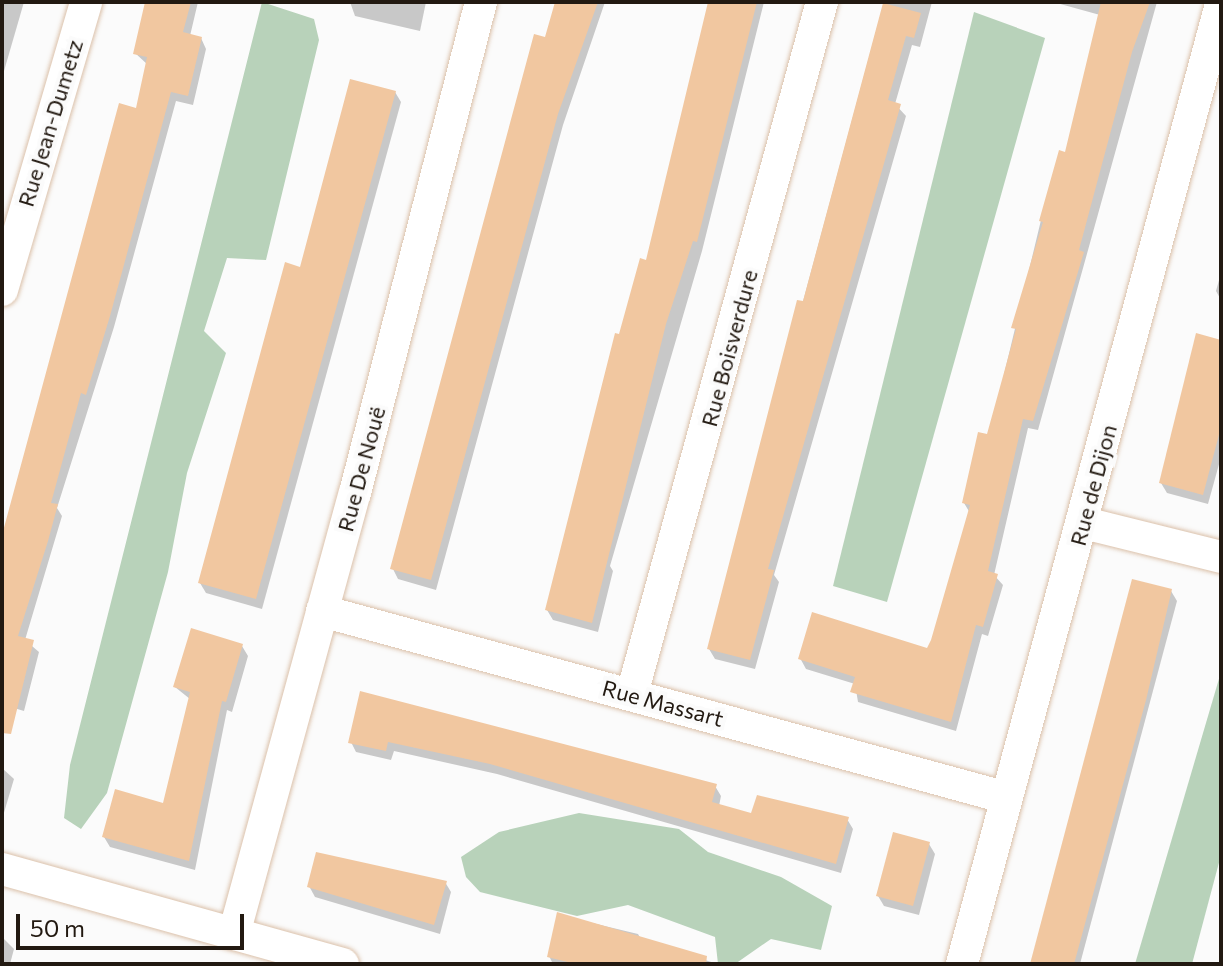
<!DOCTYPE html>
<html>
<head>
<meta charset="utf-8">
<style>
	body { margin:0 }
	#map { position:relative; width:1223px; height:966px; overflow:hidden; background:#fbfbfb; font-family:Commissioner,sans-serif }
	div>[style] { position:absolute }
	.green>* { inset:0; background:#b8d2ba }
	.shadow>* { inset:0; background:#0003 }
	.building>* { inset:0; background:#f1c7a0 }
	.roads { filter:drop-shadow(0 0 2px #dbc1aa) drop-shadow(0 0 2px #dbc1aa) }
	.minor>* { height:32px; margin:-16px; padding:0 16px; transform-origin:16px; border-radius:16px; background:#fff }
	span { translate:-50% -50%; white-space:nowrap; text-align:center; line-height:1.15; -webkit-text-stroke:8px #fbfbfb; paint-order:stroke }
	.street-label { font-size:22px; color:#221911 }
	.frame { position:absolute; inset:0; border:4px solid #221911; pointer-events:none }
	.scale { position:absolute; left:16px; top:914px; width:228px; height:36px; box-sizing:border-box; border:4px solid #221911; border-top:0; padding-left:10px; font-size:24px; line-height:28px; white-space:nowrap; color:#221911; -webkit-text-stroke:6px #fbfbfb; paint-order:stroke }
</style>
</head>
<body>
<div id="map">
	<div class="green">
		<div style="clip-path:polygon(262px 2px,314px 19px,319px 40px,266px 260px,227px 258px,204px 331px,226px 353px,187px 473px,168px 572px,107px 793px,81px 829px,64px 818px,70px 765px)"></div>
		<div style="clip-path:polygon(974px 12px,1045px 38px,887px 602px,833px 586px)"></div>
		<div style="clip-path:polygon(1221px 672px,1221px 855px,1192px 964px,1135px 964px)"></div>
		<div style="clip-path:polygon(579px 813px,679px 829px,708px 852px,781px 877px,832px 906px,821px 950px,771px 939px,735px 964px,718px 964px,715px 937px,628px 905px,577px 916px,480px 892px,466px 877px,461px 857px,499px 832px)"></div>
	</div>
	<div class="shadow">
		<div style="clip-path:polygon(2px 2px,24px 2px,2px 78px)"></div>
		<div style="clip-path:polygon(148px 2px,198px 2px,190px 36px,201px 38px,206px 49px,193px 105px,176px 101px,114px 327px,57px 508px,62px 516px,25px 640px,39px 652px,24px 711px,7px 706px,2px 726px,2px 544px,137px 110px,148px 65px,135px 53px)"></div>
		<div style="clip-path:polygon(350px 2px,426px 2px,420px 31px,355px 16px)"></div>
		<div style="clip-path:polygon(557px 2px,605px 2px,563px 125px,436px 590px,398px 579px,393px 569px)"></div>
		<div style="clip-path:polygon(713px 2px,764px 2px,702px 251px,610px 566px,613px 571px,598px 632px,553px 620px,547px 610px,620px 337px,647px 262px)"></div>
		<div style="clip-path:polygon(884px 2px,932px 2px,920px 47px,912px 45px,895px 104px,906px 116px,774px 575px,779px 582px,755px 669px,715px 659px,709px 649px)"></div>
		<div style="clip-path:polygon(1053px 2px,1157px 2px,1038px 430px,1028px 428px,994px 575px,1003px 585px,988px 636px,982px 634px,956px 731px,858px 702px,855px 684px,806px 669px,800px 658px,929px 650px,970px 513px,964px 503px,989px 437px,1041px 220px,1067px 154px,1100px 15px)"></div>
		<div style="clip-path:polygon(395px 92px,401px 102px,262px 609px,206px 593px,200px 583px,301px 269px)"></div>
		<div style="clip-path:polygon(1221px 273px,1221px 300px,1216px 291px)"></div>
		<div style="clip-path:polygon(1221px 342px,1221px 457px,1208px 504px,1167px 493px,1161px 483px)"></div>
		<div style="clip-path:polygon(1171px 591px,1177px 601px,1080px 964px,1032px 964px)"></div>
		<div style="clip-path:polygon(242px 646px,248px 656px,232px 712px,227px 710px,195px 870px,110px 847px,104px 837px,165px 805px,190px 699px,175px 687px)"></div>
		<div style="clip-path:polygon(362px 693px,715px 786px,721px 796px,719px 806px,753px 815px,847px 819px,853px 829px,841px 873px,497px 774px,394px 751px,391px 760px,356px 752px,351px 742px)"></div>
		<div style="clip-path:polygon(2px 768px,14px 779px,3px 816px,2px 815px)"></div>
		<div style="clip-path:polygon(929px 844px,935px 854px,919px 915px,884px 906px,878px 896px)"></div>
		<div style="clip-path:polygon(445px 882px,451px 892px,440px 934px,315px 897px,309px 886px)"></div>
		<div style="clip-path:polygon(559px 915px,638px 934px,642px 941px,718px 964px,553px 964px,549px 956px)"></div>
		<div style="clip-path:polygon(2px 937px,14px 949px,10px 964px,2px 964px)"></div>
	</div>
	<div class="building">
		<div style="clip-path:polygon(145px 2px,191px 2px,183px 32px,202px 37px,188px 96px,171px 92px,110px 316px,86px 395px,81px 393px,51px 503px,58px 504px,48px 541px,18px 636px,34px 640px,11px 734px,2px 733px,2px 535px,119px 103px,136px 108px,147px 57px,133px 54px)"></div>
		<div style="clip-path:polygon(555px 2px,598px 2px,558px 114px,431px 580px,390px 569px,534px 34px,545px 37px)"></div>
		<div style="clip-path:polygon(708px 2px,757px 2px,697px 242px,693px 241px,666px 324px,592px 623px,545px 610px,615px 333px,619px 334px,640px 258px,646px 260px)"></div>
		<div style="clip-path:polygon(1101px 2px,1150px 2px,1132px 52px,1079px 250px,1084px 252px,1033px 421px,1023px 419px,988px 571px,998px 574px,983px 627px,976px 625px,951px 722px,850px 692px,855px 677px,798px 659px,812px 612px,927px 648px,931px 640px,970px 505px,962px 503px,978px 432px,987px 434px,1016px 329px,1011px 328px,1043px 222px,1039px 221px,1059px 150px,1065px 152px)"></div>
		<div style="clip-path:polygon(883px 3px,921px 13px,914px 38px,906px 36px,888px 100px,901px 104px,768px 569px,774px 570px,750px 660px,707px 649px,797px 300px,803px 301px)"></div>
		<div style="clip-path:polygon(350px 79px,396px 91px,256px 599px,198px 583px,285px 262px,300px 267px)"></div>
		<div style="clip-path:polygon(1196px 333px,1221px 340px,1221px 427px,1203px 495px,1159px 483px)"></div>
		<div style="clip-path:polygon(1132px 579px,1172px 589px,1146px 700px,1074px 964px,1030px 964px)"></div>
		<div style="clip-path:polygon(191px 628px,243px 644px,226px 702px,222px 701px,189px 861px,102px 837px,115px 789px,163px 803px,190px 692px,173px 687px)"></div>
		<div style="clip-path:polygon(360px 691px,717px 784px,712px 802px,751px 813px,757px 795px,849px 817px,836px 864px,490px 764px,388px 742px,386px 751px,348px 743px)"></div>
		<div style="clip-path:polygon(893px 832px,930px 842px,913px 906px,876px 896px)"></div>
		<div style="clip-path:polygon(316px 852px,447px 881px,434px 925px,307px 887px)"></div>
		<div style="clip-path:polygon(557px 912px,707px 956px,706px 964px,576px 964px,547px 957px)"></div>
	</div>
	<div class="roads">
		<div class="minor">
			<div style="left:2px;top:290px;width:300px;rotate:-73.7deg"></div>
			<div style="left:1084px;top:523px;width:141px;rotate:13.9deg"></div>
			<div style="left:322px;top:611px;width:707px;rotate:15.26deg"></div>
			<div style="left:632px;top:694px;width:718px;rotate:-74.65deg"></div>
			<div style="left:2px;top:869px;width:354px;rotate:15.6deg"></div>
			<div style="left:234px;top:934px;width:457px;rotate:-74.7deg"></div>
			<div style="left:355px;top:493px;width:507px;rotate:-75.61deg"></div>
			<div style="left:962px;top:964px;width:994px;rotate:-74.9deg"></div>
		</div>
	</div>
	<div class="street-label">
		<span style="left:50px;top:123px;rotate:-73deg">Rue Jean-Dumetz</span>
		<span style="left:729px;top:348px;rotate:-75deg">Rue Boisverdure</span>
		<span style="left:361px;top:469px;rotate:-75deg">Rue De Nouë</span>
		<span style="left:1093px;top:485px;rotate:-75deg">Rue de Dijon</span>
		<span style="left:663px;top:703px;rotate:15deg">Rue Massart</span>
	</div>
	<div class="frame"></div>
	<div class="scale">50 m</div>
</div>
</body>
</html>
